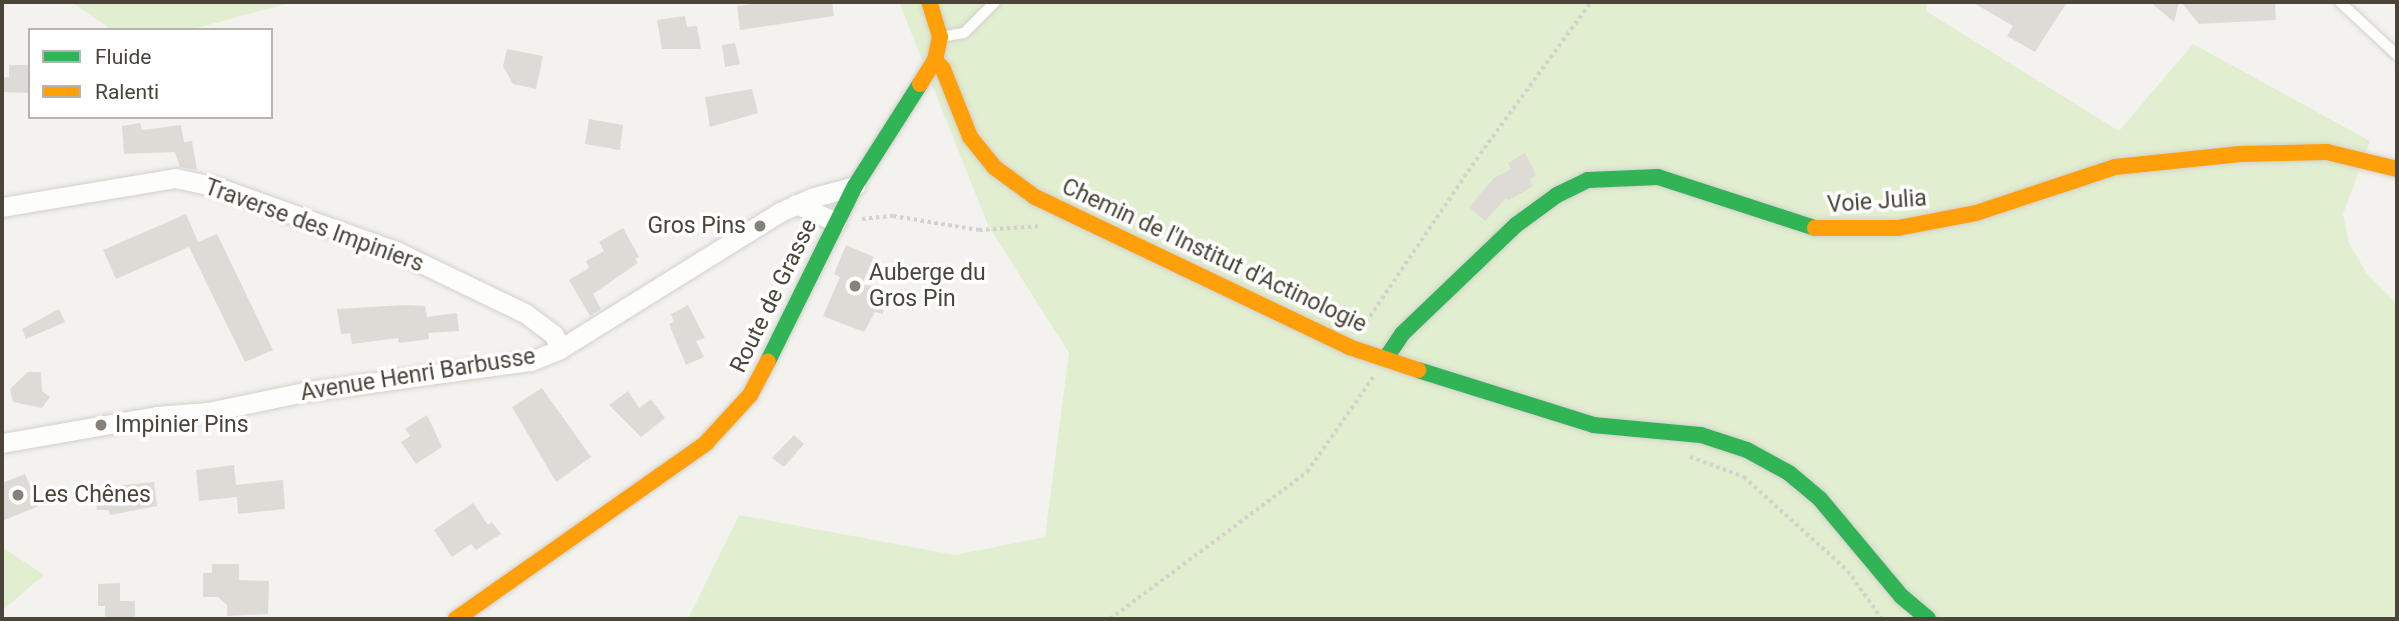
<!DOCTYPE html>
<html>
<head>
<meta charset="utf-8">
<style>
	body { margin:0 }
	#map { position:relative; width:2399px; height:621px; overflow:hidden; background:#f4f2ee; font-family:Roboto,sans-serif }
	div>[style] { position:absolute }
	.green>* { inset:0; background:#e1eecf }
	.building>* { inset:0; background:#dedbd6 }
	.path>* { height:3.5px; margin-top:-1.75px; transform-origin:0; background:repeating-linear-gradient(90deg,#d3d2cc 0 3.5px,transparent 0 7px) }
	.roads { filter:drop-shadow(0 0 2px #d2d0cb) drop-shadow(0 0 2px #d2d0cb) }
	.lane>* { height:10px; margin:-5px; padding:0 5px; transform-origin:5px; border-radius:5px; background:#fdfdfc }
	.street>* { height:19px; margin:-9.5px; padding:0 9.5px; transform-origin:9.5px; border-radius:9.5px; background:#fdfdfc }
	.fast>* { height:16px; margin:-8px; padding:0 8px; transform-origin:8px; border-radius:8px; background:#30b455 }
	.slow>* { height:16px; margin:-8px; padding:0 8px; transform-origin:8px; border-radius:8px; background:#ff9f0a }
	.dots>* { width:19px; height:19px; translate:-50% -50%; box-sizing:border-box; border:4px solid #fff; border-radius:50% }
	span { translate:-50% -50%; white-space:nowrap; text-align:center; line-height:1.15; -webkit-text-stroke:7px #fff; paint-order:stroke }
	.street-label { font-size:23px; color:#4b4439 }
	.poi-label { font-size:23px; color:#4b4439 }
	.right { translate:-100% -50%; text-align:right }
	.left { translate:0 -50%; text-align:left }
	.frame { position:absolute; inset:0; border:4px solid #4b4439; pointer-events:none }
	.legend { position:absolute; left:28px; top:28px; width:245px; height:91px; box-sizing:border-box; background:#fff; border:2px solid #b7b4b0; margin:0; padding:9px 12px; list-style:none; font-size:21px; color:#4b4439 }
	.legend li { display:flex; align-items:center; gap:14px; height:35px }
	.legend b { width:35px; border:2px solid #b7b4b0 }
</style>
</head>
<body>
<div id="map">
	<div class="green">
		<div style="clip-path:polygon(71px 2px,293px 2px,189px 30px,112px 30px)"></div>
		<div style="clip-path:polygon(899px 2px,1928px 2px,1926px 11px,2119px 131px,2193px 44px,2370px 141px,2343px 214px,2349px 243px,2367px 274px,2397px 304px,2397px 619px,688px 619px,739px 515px,955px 555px,1045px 537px,1069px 353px,988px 225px)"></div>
		<div style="clip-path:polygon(2px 547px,44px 575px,2px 611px)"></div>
	</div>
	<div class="building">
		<div style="clip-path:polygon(769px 2px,832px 2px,834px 16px,740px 30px,737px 6px)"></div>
		<div style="clip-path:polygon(1972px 2px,2067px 2px,2035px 52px,2007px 36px,2013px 26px)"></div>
		<div style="clip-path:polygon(2150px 2px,2179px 2px,2174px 22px)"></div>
		<div style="clip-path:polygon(2181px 2px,2275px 2px,2276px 20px,2199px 24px)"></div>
		<div style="clip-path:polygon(685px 16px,687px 27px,697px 26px,701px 49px,662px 49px,657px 20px)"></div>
		<div style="clip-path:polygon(735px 43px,740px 64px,725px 67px,722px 45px)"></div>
		<div style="clip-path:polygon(507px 49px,543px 56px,536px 89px,513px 84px,503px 66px)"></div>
		<div style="clip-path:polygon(9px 65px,30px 65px,30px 93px,2px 92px,2px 78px,9px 77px)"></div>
		<div style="clip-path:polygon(752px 89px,758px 113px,710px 127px,705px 97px)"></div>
		<div style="clip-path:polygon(589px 119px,623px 125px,620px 150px,585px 144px)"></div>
		<div style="clip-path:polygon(140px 123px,142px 130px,181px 125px,184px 142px,192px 141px,197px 170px,180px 167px,175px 152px,124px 154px,122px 126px)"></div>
		<div style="clip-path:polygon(1525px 153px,1536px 175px,1530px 179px,1533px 186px,1508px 201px,1506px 198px,1485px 221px,1469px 207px,1494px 178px,1511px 169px,1508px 163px)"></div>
		<div style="clip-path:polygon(186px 214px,198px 242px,217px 234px,273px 350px,245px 362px,189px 247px,116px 279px,103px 250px)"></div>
		<div style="clip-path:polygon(623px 228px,639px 257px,635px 259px,638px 263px,593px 294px,601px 309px,590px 316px,569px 280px,589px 268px,586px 261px,604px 251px,599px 242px)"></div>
		<div style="clip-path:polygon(846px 245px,874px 257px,862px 284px,886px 289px,883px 314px,875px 312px,864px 332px,823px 316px,840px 277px,834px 274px)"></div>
		<div style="clip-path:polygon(405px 305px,425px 306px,427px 317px,457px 313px,459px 331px,428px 333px,429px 339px,399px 343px,398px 338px,352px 344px,350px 333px,341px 334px,337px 309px)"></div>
		<div style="clip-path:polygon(688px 305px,705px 338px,696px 341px,704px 357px,686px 365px,669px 324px,674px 322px,671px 314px)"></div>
		<div style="clip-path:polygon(59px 309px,65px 322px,26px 339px,22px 329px)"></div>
		<div style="clip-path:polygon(28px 372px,41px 372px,42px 391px,50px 397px,42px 408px,13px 402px,10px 389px)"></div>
		<div style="clip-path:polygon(542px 388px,591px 457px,556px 482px,512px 407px)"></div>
		<div style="clip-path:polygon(628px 391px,639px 408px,651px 399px,665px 418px,641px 437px,609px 405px)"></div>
		<div style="clip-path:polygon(427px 415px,442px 447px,416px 464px,401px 442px,410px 436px,405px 429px)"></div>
		<div style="clip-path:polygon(794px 435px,804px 444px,784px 467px,772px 458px)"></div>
		<div style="clip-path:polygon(234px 465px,236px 485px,283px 480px,285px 509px,238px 514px,237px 497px,199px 501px,196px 470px)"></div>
		<div style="clip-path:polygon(25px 474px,39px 506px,2px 521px,2px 483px)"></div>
		<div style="clip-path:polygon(154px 482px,157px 506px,110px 515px,109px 510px,97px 510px,94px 488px)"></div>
		<div style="clip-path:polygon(473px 503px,488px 525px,492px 522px,501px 534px,476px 550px,471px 544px,452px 557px,434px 530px)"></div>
		<div style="clip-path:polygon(212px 564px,239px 564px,239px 580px,269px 581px,268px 614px,227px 616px,227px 605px,218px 597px,203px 597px,203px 573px,212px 573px)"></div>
		<div style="clip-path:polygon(120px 583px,120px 601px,135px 601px,135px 619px,105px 619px,105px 606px,98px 606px,98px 584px)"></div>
	</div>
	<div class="path">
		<div style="left:862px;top:219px;width:31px;rotate:-6deg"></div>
		<div style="left:893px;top:216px;width:87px;rotate:9.2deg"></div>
		<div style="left:979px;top:230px;width:63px;rotate:-3.6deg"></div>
		<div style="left:1362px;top:328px;width:210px;rotate:-55.9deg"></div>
		<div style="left:1480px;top:154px;width:188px;rotate:-53.9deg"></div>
		<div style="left:1690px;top:457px;width:58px;rotate:20.3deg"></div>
		<div style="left:1744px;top:477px;width:140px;rotate:42.1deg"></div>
		<div style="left:1848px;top:571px;width:59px;rotate:54.7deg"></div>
		<div style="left:1110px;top:619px;width:246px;rotate:-36.7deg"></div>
		<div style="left:1307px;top:472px;width:116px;rotate:-55.2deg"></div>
	</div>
	<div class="roads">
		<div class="lane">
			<div style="left:2340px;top:2px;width:78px;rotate:42.9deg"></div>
			<div style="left:941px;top:37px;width:23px;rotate:-10deg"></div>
			<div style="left:964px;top:33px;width:44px;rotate:-45deg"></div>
		</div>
		<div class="street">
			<div style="left:796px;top:204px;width:44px;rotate:24.2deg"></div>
			<div style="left:2px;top:207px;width:175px;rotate:-9.5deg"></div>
			<div style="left:175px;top:178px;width:40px;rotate:12deg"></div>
			<div style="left:214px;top:186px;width:195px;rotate:19.7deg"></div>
			<div style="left:398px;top:252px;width:141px;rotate:25.7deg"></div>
			<div style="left:525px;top:313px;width:36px;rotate:37deg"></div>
			<div style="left:554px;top:335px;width:15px;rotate:67deg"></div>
			<div style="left:2px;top:443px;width:157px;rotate:-9.9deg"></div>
			<div style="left:157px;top:416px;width:51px;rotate:-4.5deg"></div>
			<div style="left:208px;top:412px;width:98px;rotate:-11.8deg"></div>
			<div style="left:304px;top:392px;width:229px;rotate:-7.8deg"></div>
			<div style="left:531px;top:361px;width:31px;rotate:-22deg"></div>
			<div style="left:560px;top:349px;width:259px;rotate:-31.9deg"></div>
			<div style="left:780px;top:212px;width:34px;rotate:-24deg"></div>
			<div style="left:811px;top:198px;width:46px;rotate:-15.3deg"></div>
		</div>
		<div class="fast">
			<div style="left:1386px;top:358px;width:29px;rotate:-56deg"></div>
			<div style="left:1402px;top:334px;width:158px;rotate:-43.7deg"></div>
			<div style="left:1516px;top:225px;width:51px;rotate:-36.2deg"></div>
			<div style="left:1557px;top:195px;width:34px;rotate:-26deg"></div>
			<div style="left:1588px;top:180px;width:70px;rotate:-2.5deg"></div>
			<div style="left:1658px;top:177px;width:165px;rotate:18deg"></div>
			<div style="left:768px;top:361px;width:195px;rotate:-63.6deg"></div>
			<div style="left:855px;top:186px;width:121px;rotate:-57.5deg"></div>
			<div style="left:1418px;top:370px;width:183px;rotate:17.4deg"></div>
			<div style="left:1593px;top:425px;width:108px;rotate:5.3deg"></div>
			<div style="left:1701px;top:435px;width:48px;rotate:18.1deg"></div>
			<div style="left:1747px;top:450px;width:48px;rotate:28.7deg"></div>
			<div style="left:1789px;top:473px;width:40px;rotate:40deg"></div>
			<div style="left:1820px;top:499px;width:126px;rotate:50.1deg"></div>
			<div style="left:1901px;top:596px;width:35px;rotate:40deg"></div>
		</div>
		<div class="slow">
			<div style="left:935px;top:60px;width:12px;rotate:48deg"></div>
			<div style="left:943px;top:69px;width:73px;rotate:68.3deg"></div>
			<div style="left:970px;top:137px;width:38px;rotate:51deg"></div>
			<div style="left:994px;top:167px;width:51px;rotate:36.2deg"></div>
			<div style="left:1035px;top:197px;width:348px;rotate:25.5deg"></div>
			<div style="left:1349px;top:347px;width:73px;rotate:18.4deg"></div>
			<div style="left:920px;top:84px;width:28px;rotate:-58deg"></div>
			<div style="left:935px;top:60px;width:24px;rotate:-78deg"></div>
			<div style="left:940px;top:37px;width:37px;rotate:-107deg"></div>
			<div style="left:1815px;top:228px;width:83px"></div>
			<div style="left:1898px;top:228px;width:79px;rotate:-10.9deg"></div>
			<div style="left:1976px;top:213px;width:146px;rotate:-18.3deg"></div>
			<div style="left:2115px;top:167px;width:126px;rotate:-5.9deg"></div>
			<div style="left:2240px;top:154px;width:87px;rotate:-1.3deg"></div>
			<div style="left:2327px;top:152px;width:72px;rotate:13.7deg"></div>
			<div style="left:456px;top:619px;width:306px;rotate:-35.1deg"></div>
			<div style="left:706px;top:443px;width:65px;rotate:-47.5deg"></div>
			<div style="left:750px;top:395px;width:38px;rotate:-62deg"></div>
		</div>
	</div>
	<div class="dots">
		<div style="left:760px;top:226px;background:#868178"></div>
		<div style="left:855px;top:286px;background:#868178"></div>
		<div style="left:101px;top:425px;background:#868178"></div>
		<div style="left:18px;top:495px;background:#868178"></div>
	</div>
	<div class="street-label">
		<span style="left:1877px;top:202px;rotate:-4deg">Voie Julia</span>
		<span style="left:314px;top:226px;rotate:20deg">Traverse des Impiniers</span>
		<span style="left:1214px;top:256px;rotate:25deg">Chemin de l'Institut d'Actinologie</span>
		<span style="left:774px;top:296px;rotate:-64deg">Route de Grasse</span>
		<span style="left:418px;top:375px;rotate:-9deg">Avenue Henri Barbusse</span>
	</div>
	<div class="poi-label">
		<span class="right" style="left:746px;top:226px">Gros Pins</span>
		<span class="left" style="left:869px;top:286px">Auberge du<br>Gros Pin</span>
		<span class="left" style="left:115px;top:425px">Impinier Pins</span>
		<span class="left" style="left:32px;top:495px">Les Chênes</span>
	</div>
	<div class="frame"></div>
	<ul class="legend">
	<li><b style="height:9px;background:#30b455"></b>Fluide</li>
	<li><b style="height:9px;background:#ff9f0a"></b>Ralenti</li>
	</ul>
</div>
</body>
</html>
